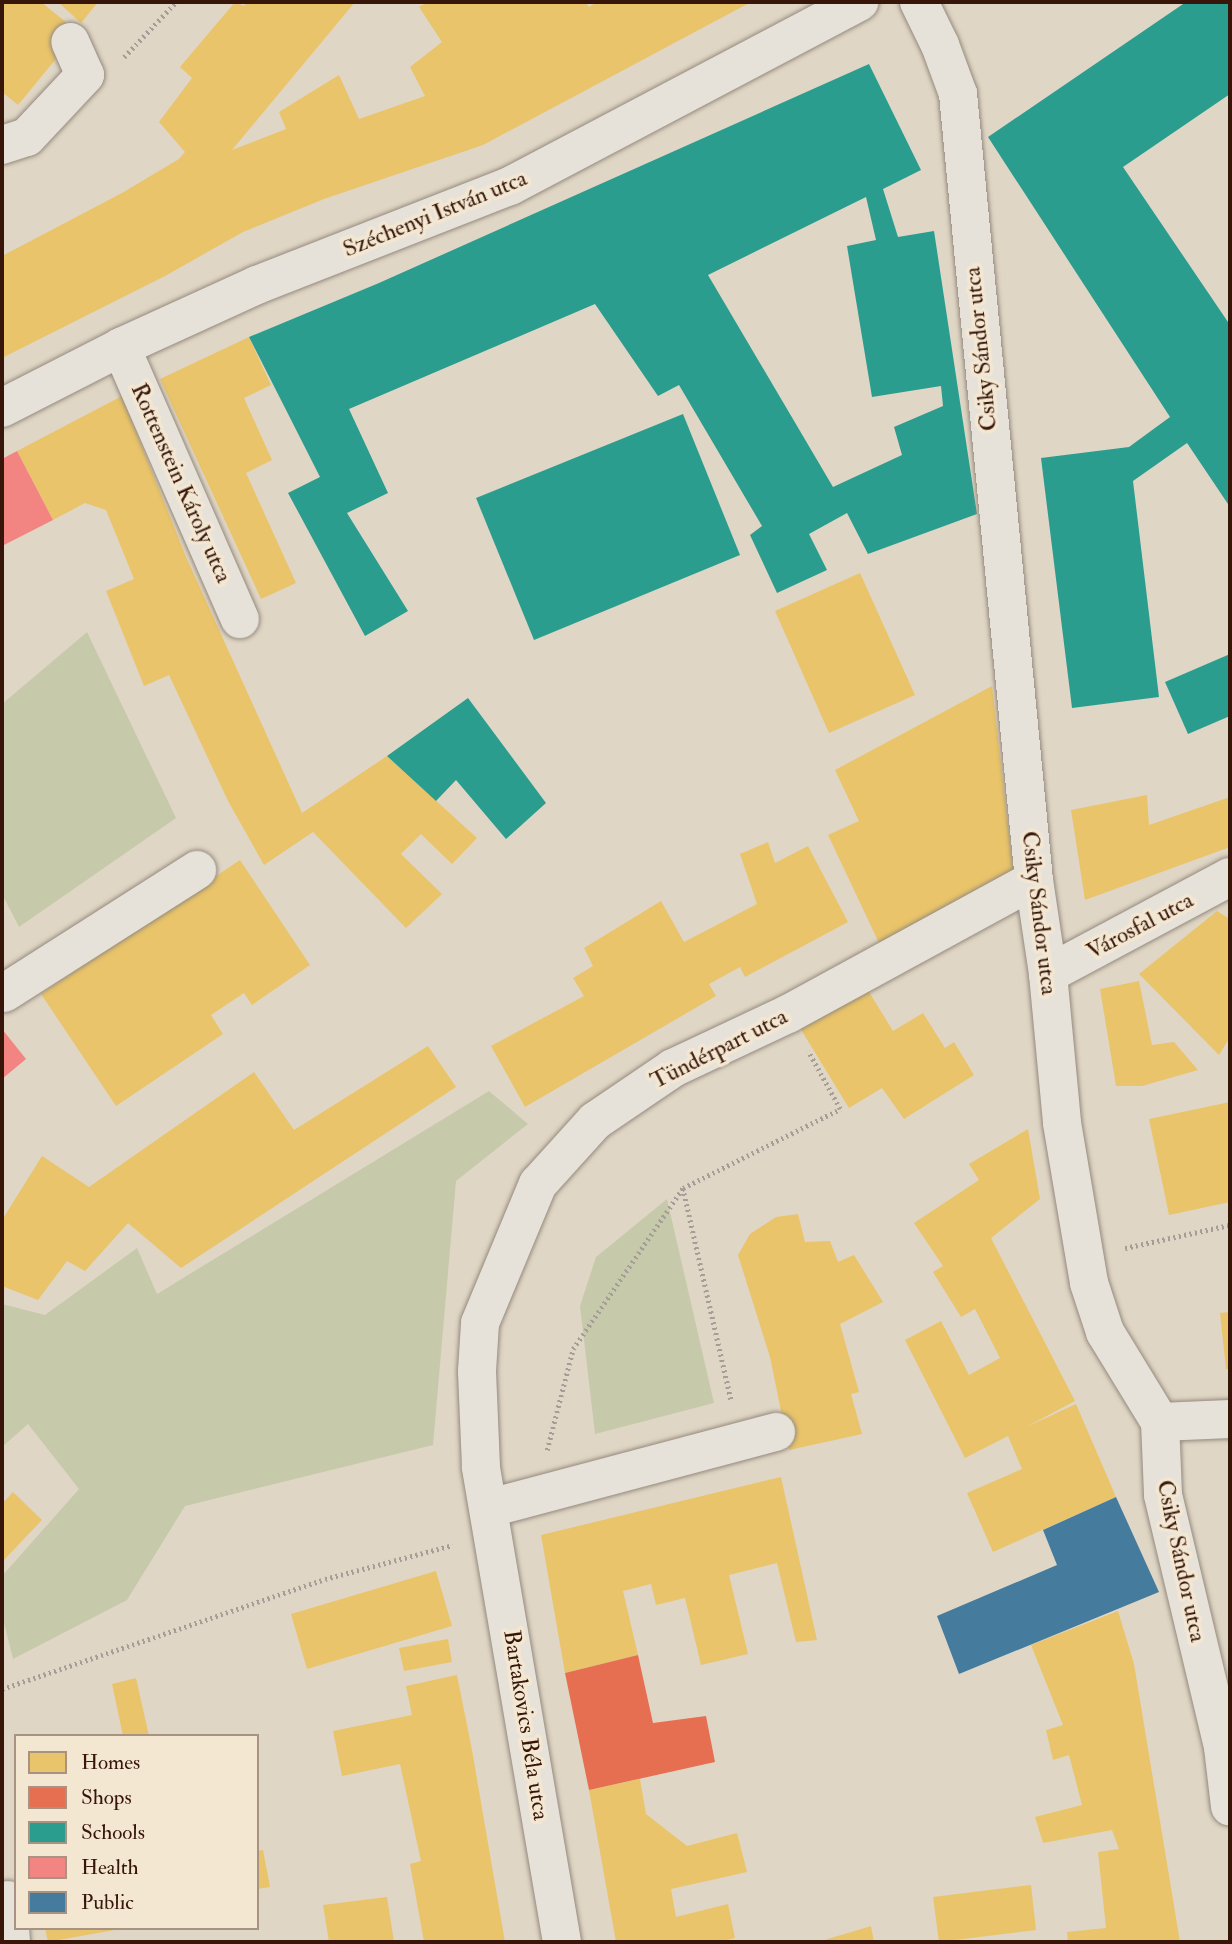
<!DOCTYPE html>
<html>
<head>
<meta charset="utf-8">
<style>
	body { margin:0 }
	#map { position:relative; width:1232px; height:1944px; overflow:hidden; background:#e0d6c5; font-family:"IM FELL Double Pica",serif }
	div>[style] { position:absolute }
	.green>* { inset:0; background:#c6caaa }
	.homes>* { inset:0; background:#e9c46a }
	.shops>* { inset:0; background:#e76f51 }
	.schools>* { inset:0; background:#2a9d8f }
	.health>* { inset:0; background:#f28482 }
	.public>* { inset:0; background:#457b9d }
	.path>* { height:4.5px; margin-top:-2.25px; transform-origin:0; background:repeating-linear-gradient(90deg,#a69e96 0 2px,transparent 0 5.5px) }
	.roads { filter:drop-shadow(0 0 2px #948a7e) drop-shadow(0 0 2px #948a7e) }
	.minor>* { height:38px; margin:-19px; padding:0 19px; transform-origin:19px; border-radius:19px; background:#e7e2d9 }
	span { translate:-50% -50%; white-space:nowrap; text-align:center; line-height:1.15; -webkit-text-stroke:7px #f3e7d2; paint-order:stroke }
	.street-label { font-size:23px; color:#371609 }
	.frame { position:absolute; inset:0; border:4px solid #371609; pointer-events:none }
	.legend { position:absolute; left:14px; top:1734px; width:245px; height:196px; box-sizing:border-box; background:#f3e7d2; border:2px solid #a89382; margin:0; padding:9px 12px; list-style:none; font-size:21px; color:#371609 }
	.legend li { display:flex; align-items:center; gap:14px; height:35px }
	.legend b { width:35px; border:2px solid #a89382 }
</style>
</head>
<body>
<div id="map">
	<div class="green">
		<div style="clip-path:polygon(87px 632px,176px 818px,19px 927px,2px 894px,2px 704px)"></div>
		<div style="clip-path:polygon(489px 1091px,528px 1124px,456px 1181px,433px 1445px,185px 1506px,127px 1600px,13px 1659px,2px 1615px,2px 1576px,79px 1489px,28px 1424px,2px 1447px,2px 1304px,45px 1315px,137px 1248px,157px 1294px)"></div>
		<div style="clip-path:polygon(667px 1199px,714px 1403px,595px 1434px,580px 1306px,596px 1257px)"></div>
	</div>
	<div class="homes">
		<div style="clip-path:polygon(2px 2px,41px 2px,78px 32px,18px 105px,2px 92px)"></div>
		<div style="clip-path:polygon(58px 2px,98px 2px,81px 23px)"></div>
		<div style="clip-path:polygon(235px 2px,244px 6px,247px 2px,355px 2px,232px 150px,286px 129px,279px 112px,339px 75px,359px 119px,425px 96px,410px 67px,442px 42px,419px 7px,428px 2px,585px 2px,589px 7px,597px 2px,751px 2px,483px 145px,324px 199px,243px 232px,165px 276px,2px 358px,2px 256px,122px 193px,179px 159px,185px 152px,159px 122px,192px 78px,180px 67px)"></div>
		<div style="clip-path:polygon(249px 337px,271px 385px,244px 398px,272px 460px,246px 473px,296px 583px,261px 599px,160px 379px)"></div>
		<div style="clip-path:polygon(122px 396px,186px 557px,302px 813px,387px 756px,477px 838px,452px 864px,421px 834px,401px 854px,442px 894px,406px 928px,313px 832px,264px 865px,228px 801px,169px 675px,144px 686px,106px 591px,134px 579px,106px 510px,85px 503px,53px 520px,17px 451px)"></div>
		<div style="clip-path:polygon(860px 573px,915px 695px,829px 733px,775px 611px)"></div>
		<div style="clip-path:polygon(992px 686px,1014px 877px,880px 945px,828px 835px,859px 821px,835px 770px)"></div>
		<div style="clip-path:polygon(1147px 795px,1149px 825px,1230px 797px,1230px 847px,1085px 900px,1071px 810px)"></div>
		<div style="clip-path:polygon(768px 842px,775px 863px,808px 846px,848px 922px,745px 977px,740px 967px,709px 984px,716px 996px,525px 1107px,491px 1046px,584px 996px,573px 978px,593px 966px,584px 948px,661px 901px,684px 942px,757px 904px,740px 854px)"></div>
		<div style="clip-path:polygon(240px 860px,310px 965px,252px 1005px,244px 993px,211px 1015px,223px 1034px,116px 1106px,41px 994px)"></div>
		<div style="clip-path:polygon(1217px 911px,1230px 919px,1230px 1037px,1219px 1055px,1139px 974px)"></div>
		<div style="clip-path:polygon(1139px 981px,1152px 1045px,1174px 1042px,1198px 1070px,1142px 1086px,1116px 1086px,1100px 989px)"></div>
		<div style="clip-path:polygon(866px 987px,893px 1031px,923px 1013px,945px 1048px,954px 1042px,974px 1075px,904px 1119px,882px 1088px,849px 1108px,800px 1028px)"></div>
		<div style="clip-path:polygon(428px 1046px,456px 1087px,181px 1268px,128px 1223px,85px 1271px,67px 1261px,38px 1300px,2px 1286px,2px 1220px,42px 1156px,89px 1187px,254px 1072px,294px 1130px)"></div>
		<div style="clip-path:polygon(1230px 1102px,1230px 1202px,1169px 1215px,1149px 1119px)"></div>
		<div style="clip-path:polygon(1028px 1129px,1040px 1199px,991px 1238px,1075px 1401px,1026px 1427px,1076px 1404px,1116px 1497px,993px 1552px,967px 1493px,1022px 1469px,1008px 1436px,965px 1458px,905px 1340px,941px 1321px,969px 1375px,1000px 1358px,975px 1309px,961px 1317px,933px 1272px,943px 1266px,914px 1223px,979px 1180px,969px 1164px)"></div>
		<div style="clip-path:polygon(798px 1214px,805px 1242px,830px 1241px,838px 1262px,854px 1255px,883px 1302px,840px 1324px,859px 1392px,851px 1394px,862px 1434px,789px 1450px,770px 1357px,738px 1255px,750px 1234px,776px 1217px)"></div>
		<div style="clip-path:polygon(1230px 1312px,1230px 1369px,1226px 1369px,1220px 1313px)"></div>
		<div style="clip-path:polygon(781px 1477px,817px 1640px,796px 1642px,777px 1563px,729px 1575px,748px 1654px,701px 1665px,685px 1598px,656px 1605px,651px 1584px,623px 1591px,638px 1655px,565px 1673px,541px 1535px)"></div>
		<div style="clip-path:polygon(13px 1492px,42px 1520px,2px 1562px,2px 1504px)"></div>
		<div style="clip-path:polygon(436px 1571px,452px 1626px,307px 1669px,291px 1614px)"></div>
		<div style="clip-path:polygon(1118px 1611px,1134px 1664px,1180px 1942px,1068px 1942px,1067px 1932px,1106px 1928px,1098px 1852px,1119px 1849px,1112px 1830px,1043px 1843px,1035px 1817px,1082px 1805px,1069px 1755px,1053px 1760px,1046px 1730px,1063px 1725px,1031px 1645px)"></div>
		<div style="clip-path:polygon(448px 1639px,452px 1662px,404px 1671px,399px 1648px)"></div>
		<div style="clip-path:polygon(457px 1675px,472px 1750px,505px 1942px,424px 1942px,410px 1864px,421px 1861px,400px 1764px,342px 1776px,333px 1731px,412px 1715px,406px 1686px)"></div>
		<div style="clip-path:polygon(136px 1678px,149px 1736px,123px 1736px,112px 1684px)"></div>
		<div style="clip-path:polygon(640px 1779px,646px 1814px,687px 1846px,737px 1833px,747px 1872px,671px 1889px,676px 1917px,728px 1904px,735px 1938px,718px 1942px,616px 1942px,589px 1790px)"></div>
		<div style="clip-path:polygon(263px 1850px,270px 1887px,257px 1889px,257px 1851px)"></div>
		<div style="clip-path:polygon(1031px 1885px,1036px 1930px,939px 1942px,933px 1897px)"></div>
		<div style="clip-path:polygon(387px 1897px,394px 1942px,329px 1942px,323px 1905px)"></div>
		<div style="clip-path:polygon(871px 1926px,874px 1942px,818px 1942px)"></div>
		<div style="clip-path:polygon(45px 1928px,119px 1928px,120px 1929px,48px 1942px)"></div>
	</div>
	<div class="shops">
		<div style="clip-path:polygon(638px 1655px,653px 1723px,706px 1716px,715px 1762px,589px 1790px,565px 1673px)"></div>
	</div>
	<div class="schools">
		<div style="clip-path:polygon(1186px 2px,1230px 2px,1230px 94px,1123px 167px,1230px 325px,1230px 507px,1187px 443px,1133px 481px,1159px 697px,1072px 708px,1041px 458px,1129px 447px,1170px 417px,988px 137px)"></div>
		<div style="clip-path:polygon(evenodd,869px 64px,921px 170px,883px 189px,898px 237px,934px 231px,977px 514px,868px 554px,847px 513px,809px 534px,827px 570px,777px 593px,750px 535px,762px 526px,679px 385px,658px 396px,595px 304px,349px 409px,388px 493px,347px 513px,408px 611px,365px 636px,288px 493px,320px 477px,249px 337px,379px 283px,869px 64px,866px 197px,876px 240px,847px 246px,872px 397px,941px 386px,943px 406px,894px 427px,902px 455px,833px 487px,708px 275px,866px 197px)"></div>
		<div style="clip-path:polygon(683px 414px,740px 555px,534px 640px,476px 498px)"></div>
		<div style="clip-path:polygon(1230px 654px,1230px 716px,1188px 734px,1165px 682px)"></div>
		<div style="clip-path:polygon(468px 698px,546px 803px,506px 839px,456px 780px,436px 801px,387px 756px)"></div>
	</div>
	<div class="health">
		<div style="clip-path:polygon(17px 451px,53px 520px,2px 546px,2px 459px)"></div>
		<div style="clip-path:polygon(2px 1029px,26px 1059px,2px 1079px)"></div>
	</div>
	<div class="public">
		<div style="clip-path:polygon(1116px 1497px,1159px 1592px,959px 1674px,937px 1616px,1057px 1565px,1043px 1530px)"></div>
	</div>
	<div class="path">
		<div style="left:124px;top:57px;width:76px;rotate:-46.6deg"></div>
		<div style="left:683px;top:1188px;width:217px;rotate:77.2deg"></div>
		<div style="left:1125px;top:1248px;width:107px;rotate:-12.4deg"></div>
		<div style="left:547px;top:1450px;width:104px;rotate:-75.6deg"></div>
		<div style="left:573px;top:1349px;width:195px;rotate:-55.7deg"></div>
		<div style="left:683px;top:1188px;width:176px;rotate:-26.7deg"></div>
		<div style="left:840px;top:1109px;width:66px;rotate:-118.9deg"></div>
		<div style="left:2px;top:1689px;width:341px;rotate:-18.8deg"></div>
		<div style="left:325px;top:1579px;width:132px;rotate:-14.9deg"></div>
	</div>
	<div class="roads">
		<div class="minor">
			<div style="left:919px;top:2px;width:48px;rotate:64deg"></div>
			<div style="left:940px;top:45px;width:52px;rotate:69.8deg"></div>
			<div style="left:958px;top:94px;width:790px;rotate:84.48deg"></div>
			<div style="left:1034px;top:880px;width:95px;rotate:81.5deg"></div>
			<div style="left:1048px;top:974px;width:150px;rotate:84.6deg"></div>
			<div style="left:1062px;top:1123px;width:162px;rotate:80.4deg"></div>
			<div style="left:1089px;top:1283px;width:52px;rotate:71.9deg"></div>
			<div style="left:1105px;top:1332px;width:105px;rotate:58.6deg"></div>
			<div style="left:1160px;top:1422px;width:73px;rotate:87.6deg"></div>
			<div style="left:1163px;top:1495px;width:259px;rotate:76.6deg"></div>
			<div style="left:1223px;top:1747px;width:60px;rotate:83.3deg"></div>
			<div style="left:2px;top:145px;width:26px;rotate:-18deg"></div>
			<div style="left:27px;top:137px;width:85px;rotate:-46.9deg"></div>
			<div style="left:85px;top:75px;width:36px;rotate:-114deg"></div>
			<div style="left:121px;top:347px;width:297px;rotate:66.4deg"></div>
			<div style="left:2px;top:408px;width:134px;rotate:-27.1deg"></div>
			<div style="left:121px;top:347px;width:149px;rotate:-24.5deg"></div>
			<div style="left:257px;top:285px;width:272px;rotate:-21.4deg"></div>
			<div style="left:510px;top:186px;width:395px;rotate:-27.8deg"></div>
			<div style="left:1048px;top:974px;width:206px;rotate:-28.1deg"></div>
			<div style="left:4px;top:993px;width:229px;rotate:-32.5deg"></div>
			<div style="left:1160px;top:1422px;width:70px;rotate:-2.5deg"></div>
			<div style="left:490px;top:1508px;width:296px;rotate:-14.9deg"></div>
			<div style="left:8px;top:1900px;width:42px;rotate:85.9deg"></div>
			<div style="left:562px;top:1942px;width:482px;rotate:-99.7deg"></div>
			<div style="left:481px;top:1467px;width:96px;rotate:-92.4deg"></div>
			<div style="left:477px;top:1371px;width:48px;rotate:-86.4deg"></div>
			<div style="left:480px;top:1323px;width:151px;rotate:-67.4deg"></div>
			<div style="left:538px;top:1184px;width:85px;rotate:-47.9deg"></div>
			<div style="left:595px;top:1121px;width:94px;rotate:-34.2deg"></div>
			<div style="left:673px;top:1068px;width:127px;rotate:-25.2deg"></div>
			<div style="left:788px;top:1014px;width:280px;rotate:-28.6deg"></div>
		</div>
	</div>
	<div class="street-label">
		<span style="left:435px;top:214px;rotate:-22deg">Széchenyi István utca</span>
		<span style="left:981px;top:349px;rotate:-96deg">Csiky Sándor utca</span>
		<span style="left:181px;top:483px;rotate:66deg">Rottenstein Károly utca</span>
		<span style="left:1039px;top:913px;rotate:83deg">Csiky Sándor utca</span>
		<span style="left:1140px;top:926px;rotate:-28deg">Városfal utca</span>
		<span style="left:719px;top:1049px;rotate:-27deg">Tündérpart utca</span>
		<span style="left:1181px;top:1561px;rotate:78deg">Csiky Sándor utca</span>
		<span style="left:526px;top:1725px;rotate:81deg">Bartakovics Béla utca</span>
	</div>
	<div class="frame"></div>
	<ul class="legend">
	<li><b style="height:19px;background:#e9c46a"></b>Homes</li>
	<li><b style="height:19px;background:#e76f51"></b>Shops</li>
	<li><b style="height:19px;background:#2a9d8f"></b>Schools</li>
	<li><b style="height:19px;background:#f28482"></b>Health</li>
	<li><b style="height:19px;background:#457b9d"></b>Public</li>
	</ul>
</div>
</body>
</html>
